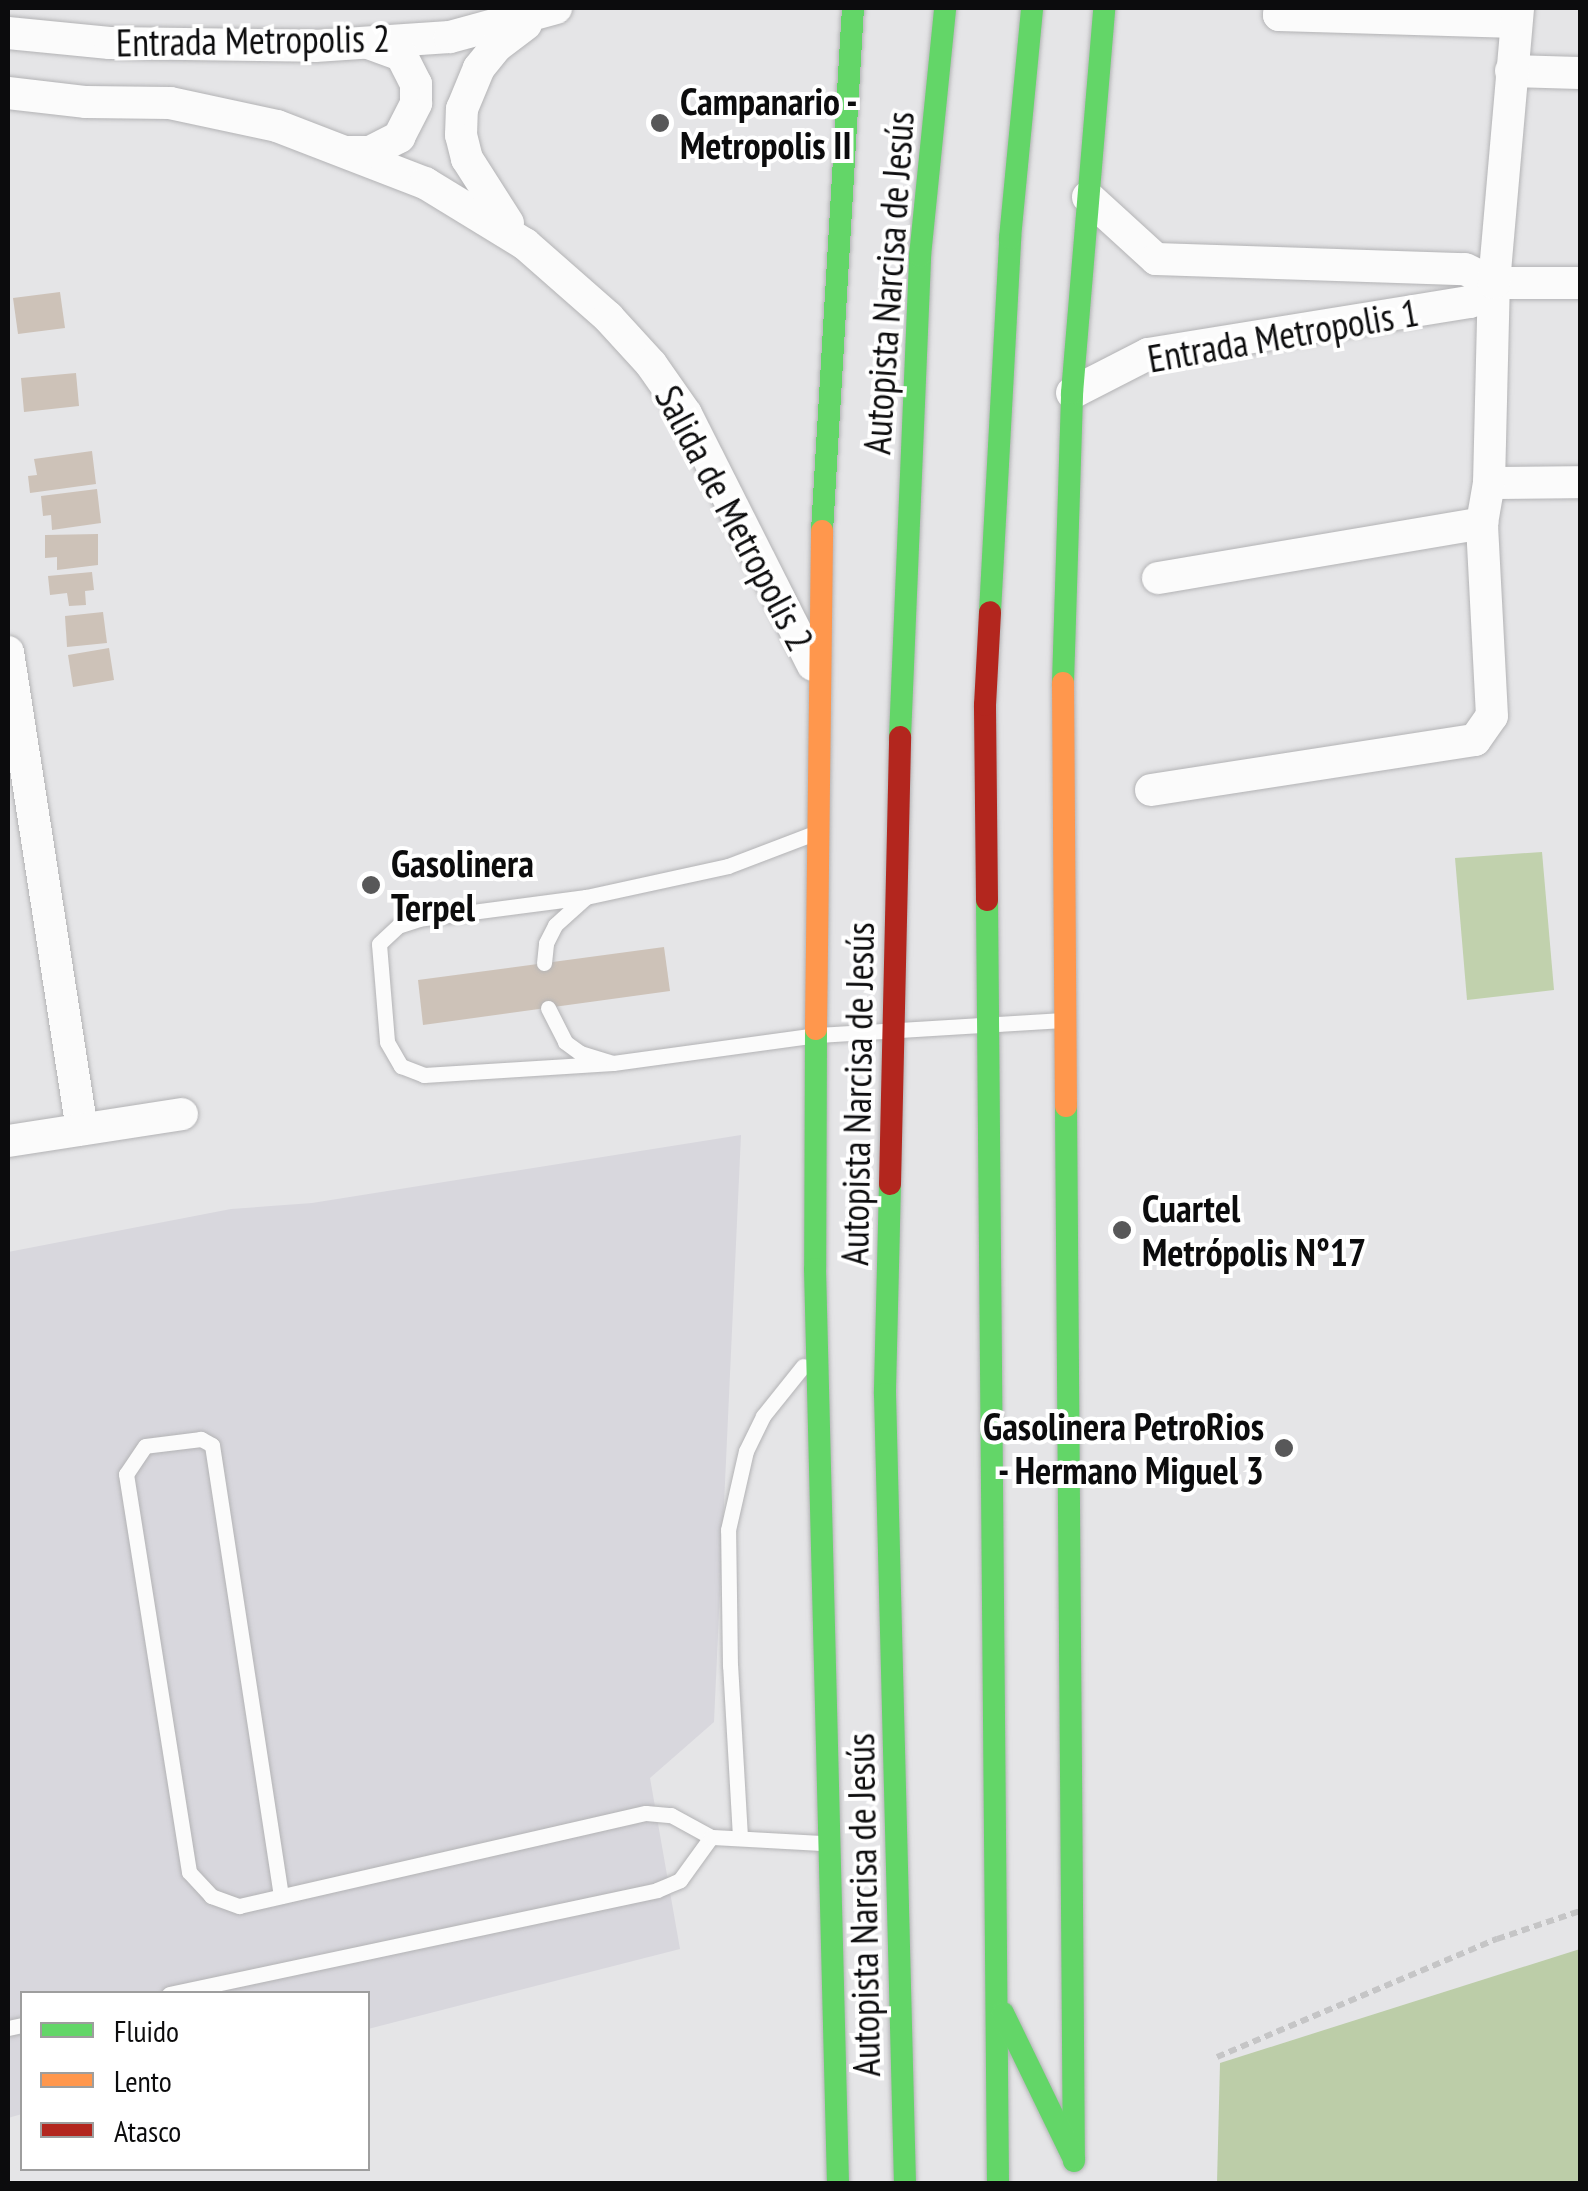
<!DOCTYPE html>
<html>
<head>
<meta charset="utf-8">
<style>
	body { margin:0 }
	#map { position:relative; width:1588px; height:2191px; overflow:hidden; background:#e5e5e7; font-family:"PT Sans Narrow",sans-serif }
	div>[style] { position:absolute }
	.built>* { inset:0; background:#d8d7dd }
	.green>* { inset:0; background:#c1d1ad }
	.forest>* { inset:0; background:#bccda8 }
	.building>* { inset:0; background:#cdc2b8 }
	.path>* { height:6px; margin-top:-3px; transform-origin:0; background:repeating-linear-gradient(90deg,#c5c5c6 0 8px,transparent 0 13px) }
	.roads { filter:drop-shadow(0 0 2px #b3b3b5) drop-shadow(0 0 2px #b3b3b5) }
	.lane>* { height:15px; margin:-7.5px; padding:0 7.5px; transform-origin:7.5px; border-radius:7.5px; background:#fbfbfb }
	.street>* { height:32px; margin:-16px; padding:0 16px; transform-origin:16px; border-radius:16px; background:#fbfbfb }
	.fast>* { height:22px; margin:-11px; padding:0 11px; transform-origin:11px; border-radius:11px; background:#63d668 }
	.slow>* { height:22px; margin:-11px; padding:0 11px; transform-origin:11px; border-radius:11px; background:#ff974d }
	.jam>* { height:22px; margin:-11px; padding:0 11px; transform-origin:11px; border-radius:11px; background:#b3261e }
	.dots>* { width:28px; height:28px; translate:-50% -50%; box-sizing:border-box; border:5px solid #fff; border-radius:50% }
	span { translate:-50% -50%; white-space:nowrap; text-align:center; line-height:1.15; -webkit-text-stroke:8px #fff; paint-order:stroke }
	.street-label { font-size:38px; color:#0c0c0d }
	.poi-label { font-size:38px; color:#0c0c0d; font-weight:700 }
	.left { translate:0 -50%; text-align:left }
	.right { translate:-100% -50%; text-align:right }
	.frame { position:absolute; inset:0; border:10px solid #0c0c0d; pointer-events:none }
	.legend { position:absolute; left:20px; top:1991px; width:350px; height:180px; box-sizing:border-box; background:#fff; border:2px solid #9e9e9e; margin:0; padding:12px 18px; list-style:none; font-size:30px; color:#0c0c0d }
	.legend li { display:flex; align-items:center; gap:20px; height:50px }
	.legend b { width:50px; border:2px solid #9e9e9e }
</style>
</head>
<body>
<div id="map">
	<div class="built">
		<div style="clip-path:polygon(741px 1135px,714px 1722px,650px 1778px,680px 1949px,368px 2029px,368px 1994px,22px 1994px,22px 2114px,8px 2118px,8px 1252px,231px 1209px,312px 1203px)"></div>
	</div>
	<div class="green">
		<div style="clip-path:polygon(1542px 852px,1554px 990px,1467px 1000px,1455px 858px)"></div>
	</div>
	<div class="forest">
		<div style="clip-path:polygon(1580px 1949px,1580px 2183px,1217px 2183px,1220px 2063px)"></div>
	</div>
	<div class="building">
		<div style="clip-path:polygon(60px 292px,65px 328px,18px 334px,13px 298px)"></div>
		<div style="clip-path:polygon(76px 373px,79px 406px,24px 412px,21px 378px)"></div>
		<div style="clip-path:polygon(92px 451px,96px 484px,30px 493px,28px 476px,37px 475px,34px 459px)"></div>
		<div style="clip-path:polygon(97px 489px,101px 523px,52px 530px,51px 515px,43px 516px,41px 496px)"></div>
		<div style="clip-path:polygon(98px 534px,98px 565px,57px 570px,57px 557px,45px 558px,45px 535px)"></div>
		<div style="clip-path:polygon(92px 572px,94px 590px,85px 591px,86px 605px,69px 606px,67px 593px,50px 595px,48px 576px)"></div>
		<div style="clip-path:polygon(103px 612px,107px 643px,67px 647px,65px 616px)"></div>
		<div style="clip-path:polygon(109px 648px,114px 680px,73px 687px,68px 655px)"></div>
		<div style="clip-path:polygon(664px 947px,670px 991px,423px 1025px,418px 980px)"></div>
	</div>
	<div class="path">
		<div style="left:1217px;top:2057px;width:304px;rotate:-22.9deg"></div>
		<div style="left:1497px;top:1939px;width:88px;rotate:-18.6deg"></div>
	</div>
	<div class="roads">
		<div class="lane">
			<div style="left:586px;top:897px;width:168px;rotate:172.5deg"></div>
			<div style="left:419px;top:919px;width:22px;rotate:162deg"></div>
			<div style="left:398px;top:926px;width:26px;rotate:137deg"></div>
			<div style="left:379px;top:944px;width:98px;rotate:85.3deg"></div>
			<div style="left:387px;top:1042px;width:28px;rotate:60deg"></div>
			<div style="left:401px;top:1066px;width:25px;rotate:21deg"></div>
			<div style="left:424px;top:1075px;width:189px;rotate:-3.6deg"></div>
			<div style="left:544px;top:963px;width:20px;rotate:-84deg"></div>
			<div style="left:546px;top:943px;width:20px;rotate:-63deg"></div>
			<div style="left:555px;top:925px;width:42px;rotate:-42.1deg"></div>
			<div style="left:586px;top:897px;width:145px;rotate:-12.3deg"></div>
			<div style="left:728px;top:866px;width:87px;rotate:-20.9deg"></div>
			<div style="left:548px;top:1008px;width:38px;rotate:63deg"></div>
			<div style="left:565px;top:1042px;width:19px;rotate:36deg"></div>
			<div style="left:580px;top:1053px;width:34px;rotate:17deg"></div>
			<div style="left:613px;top:1063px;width:206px;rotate:-7.8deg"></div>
			<div style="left:817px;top:1035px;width:243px;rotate:-3.5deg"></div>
			<div style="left:740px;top:1837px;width:171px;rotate:-93.3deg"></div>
			<div style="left:730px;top:1666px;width:136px;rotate:-90.8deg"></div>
			<div style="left:728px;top:1530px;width:81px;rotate:-77.2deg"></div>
			<div style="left:746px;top:1451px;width:39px;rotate:-64deg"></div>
			<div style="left:763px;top:1416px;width:64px;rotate:-51.3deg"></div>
			<div style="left:281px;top:1896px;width:456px;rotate:-98.7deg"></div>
			<div style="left:212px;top:1445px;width:13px;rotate:-151deg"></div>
			<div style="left:201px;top:1439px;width:56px;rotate:172.9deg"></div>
			<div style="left:145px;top:1446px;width:34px;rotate:124deg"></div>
			<div style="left:126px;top:1474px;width:403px;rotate:81deg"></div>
			<div style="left:189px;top:1872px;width:33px;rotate:47deg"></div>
			<div style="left:211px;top:1896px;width:30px;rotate:20deg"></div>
			<div style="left:239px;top:1906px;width:417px;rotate:-12.9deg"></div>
			<div style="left:646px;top:1813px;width:25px;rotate:5deg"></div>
			<div style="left:671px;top:1815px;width:46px;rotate:28.8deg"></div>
			<div style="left:169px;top:1994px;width:499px;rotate:-12deg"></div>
			<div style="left:657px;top:1890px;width:25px;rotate:-23deg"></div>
			<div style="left:680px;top:1880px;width:53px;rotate:-54.2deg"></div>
			<div style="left:711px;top:1837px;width:112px;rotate:3.1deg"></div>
			<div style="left:8px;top:2028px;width:14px;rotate:-12deg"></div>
		</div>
		<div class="street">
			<div style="left:1280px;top:8px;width:7px;rotate:98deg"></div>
			<div style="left:1279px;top:15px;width:237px;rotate:1.7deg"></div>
			<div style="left:8px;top:33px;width:102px;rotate:5.6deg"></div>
			<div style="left:110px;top:43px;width:205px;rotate:0.8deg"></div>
			<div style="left:315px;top:46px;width:135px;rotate:-3.8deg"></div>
			<div style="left:450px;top:37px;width:110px;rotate:-15.3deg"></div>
			<div style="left:1511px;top:71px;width:69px;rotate:1.7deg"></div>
			<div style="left:8px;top:93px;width:79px;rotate:6.6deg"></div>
			<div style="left:86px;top:102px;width:84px;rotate:0.7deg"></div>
			<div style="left:170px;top:103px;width:109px;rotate:12.1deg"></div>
			<div style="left:277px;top:126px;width:159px;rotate:21.1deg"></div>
			<div style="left:425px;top:183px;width:117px;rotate:31.4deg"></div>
			<div style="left:525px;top:244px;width:111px;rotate:41.3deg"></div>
			<div style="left:608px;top:317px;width:64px;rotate:47.5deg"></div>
			<div style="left:651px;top:364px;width:61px;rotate:55deg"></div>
			<div style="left:686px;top:414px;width:281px;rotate:63.2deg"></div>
			<div style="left:348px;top:152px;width:22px"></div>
			<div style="left:370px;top:152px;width:33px;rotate:-27deg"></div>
			<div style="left:399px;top:137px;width:38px;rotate:-63deg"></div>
			<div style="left:416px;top:103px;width:19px;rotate:-90deg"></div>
			<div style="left:416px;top:84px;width:33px;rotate:-117deg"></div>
			<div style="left:401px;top:55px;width:35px;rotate:-160deg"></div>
			<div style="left:1088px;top:197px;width:92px;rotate:42.4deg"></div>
			<div style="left:1156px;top:259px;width:309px;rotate:1.9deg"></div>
			<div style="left:1465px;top:269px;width:32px;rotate:26deg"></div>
			<div style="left:1494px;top:283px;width:86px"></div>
			<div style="left:508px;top:223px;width:76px;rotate:-122.6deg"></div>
			<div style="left:467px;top:159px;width:25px;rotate:-104deg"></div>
			<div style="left:461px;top:135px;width:26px;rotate:-88deg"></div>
			<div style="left:462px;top:109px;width:44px;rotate:-67.5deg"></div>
			<div style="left:479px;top:68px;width:28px;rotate:-51deg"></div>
			<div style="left:497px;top:46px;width:36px;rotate:-37deg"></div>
			<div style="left:1072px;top:393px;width:85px;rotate:-27.2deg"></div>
			<div style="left:1148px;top:354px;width:326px;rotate:-9.2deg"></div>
			<div style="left:1470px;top:302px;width:31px;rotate:-38deg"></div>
			<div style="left:1489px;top:483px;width:91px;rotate:-0.6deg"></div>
			<div style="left:1158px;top:578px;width:329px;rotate:-9.6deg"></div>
			<div style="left:8px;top:652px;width:483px;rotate:81.2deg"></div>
			<div style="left:1151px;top:790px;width:328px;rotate:-8.8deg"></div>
			<div style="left:1475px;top:740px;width:29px;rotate:-55deg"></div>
			<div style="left:1492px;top:716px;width:193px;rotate:-93deg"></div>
			<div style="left:1482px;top:523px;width:41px;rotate:-80.1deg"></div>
			<div style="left:1489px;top:483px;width:200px;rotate:-88.6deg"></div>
			<div style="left:1494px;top:283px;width:276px;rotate:-85deg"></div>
			<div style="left:8px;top:1141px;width:176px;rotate:-8.8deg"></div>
		</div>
		<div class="fast">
			<div style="left:822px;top:531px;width:524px;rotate:-86.61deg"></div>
			<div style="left:990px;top:612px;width:375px;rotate:-86.9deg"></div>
			<div style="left:1010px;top:238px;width:231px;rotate:-84.5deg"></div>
			<div style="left:1063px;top:683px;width:290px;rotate:-88.2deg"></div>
			<div style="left:1072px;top:393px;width:386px;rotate:-85.2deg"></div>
			<div style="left:900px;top:737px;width:481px;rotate:-87.6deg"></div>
			<div style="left:920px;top:256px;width:249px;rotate:-84.2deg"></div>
			<div style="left:987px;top:900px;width:1284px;rotate:89.51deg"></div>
			<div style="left:816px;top:1029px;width:240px;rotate:90.2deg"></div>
			<div style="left:815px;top:1269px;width:915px;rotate:88.56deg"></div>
			<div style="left:1066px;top:1106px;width:1055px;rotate:89.57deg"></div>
			<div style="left:890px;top:1184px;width:210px;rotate:91.4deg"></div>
			<div style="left:885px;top:1394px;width:790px;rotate:88.55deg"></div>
			<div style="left:1003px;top:2013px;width:162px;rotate:64.1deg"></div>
		</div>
		<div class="slow">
			<div style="left:1063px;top:683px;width:423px;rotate:89.6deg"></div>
			<div style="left:816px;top:1029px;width:498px;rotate:-89.3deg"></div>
		</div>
		<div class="jam">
			<div style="left:987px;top:900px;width:195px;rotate:-90.6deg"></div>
			<div style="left:985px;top:705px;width:93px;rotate:-86.9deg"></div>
			<div style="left:890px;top:1184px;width:447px;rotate:-88.7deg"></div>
		</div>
	</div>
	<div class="dots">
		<div style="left:660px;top:123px;background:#585859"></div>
		<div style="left:371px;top:885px;background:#585859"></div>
		<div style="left:1122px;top:1230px;background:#585859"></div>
		<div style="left:1284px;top:1448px;background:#585859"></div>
	</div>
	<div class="street-label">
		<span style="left:253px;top:40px;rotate:-1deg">Entrada Metropolis 2</span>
		<span style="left:888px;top:283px;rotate:-86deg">Autopista Narcisa de Jesús</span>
		<span style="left:1283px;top:335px;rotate:-10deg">Entrada Metropolis 1</span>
		<span style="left:735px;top:518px;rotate:62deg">Salida de Metropolis 2</span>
		<span style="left:857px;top:1094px;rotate:-89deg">Autopista Narcisa de Jesús</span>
		<span style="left:863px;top:1905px;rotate:-91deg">Autopista Narcisa de Jesús</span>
	</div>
	<div class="poi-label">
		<span class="left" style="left:680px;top:123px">Campanario -<br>Metropolis II</span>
		<span class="left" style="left:391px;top:885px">Gasolinera<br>Terpel</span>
		<span class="left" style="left:1142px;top:1230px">Cuartel<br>Metrópolis N°17</span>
		<span class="right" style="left:1264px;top:1448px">Gasolinera PetroRios<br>- Hermano Miguel 3</span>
	</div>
	<div class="frame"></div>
	<ul class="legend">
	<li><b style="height:12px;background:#63d668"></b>Fluido</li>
	<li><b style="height:12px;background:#ff974d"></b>Lento</li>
	<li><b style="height:12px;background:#b3261e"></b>Atasco</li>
	</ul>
</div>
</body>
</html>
